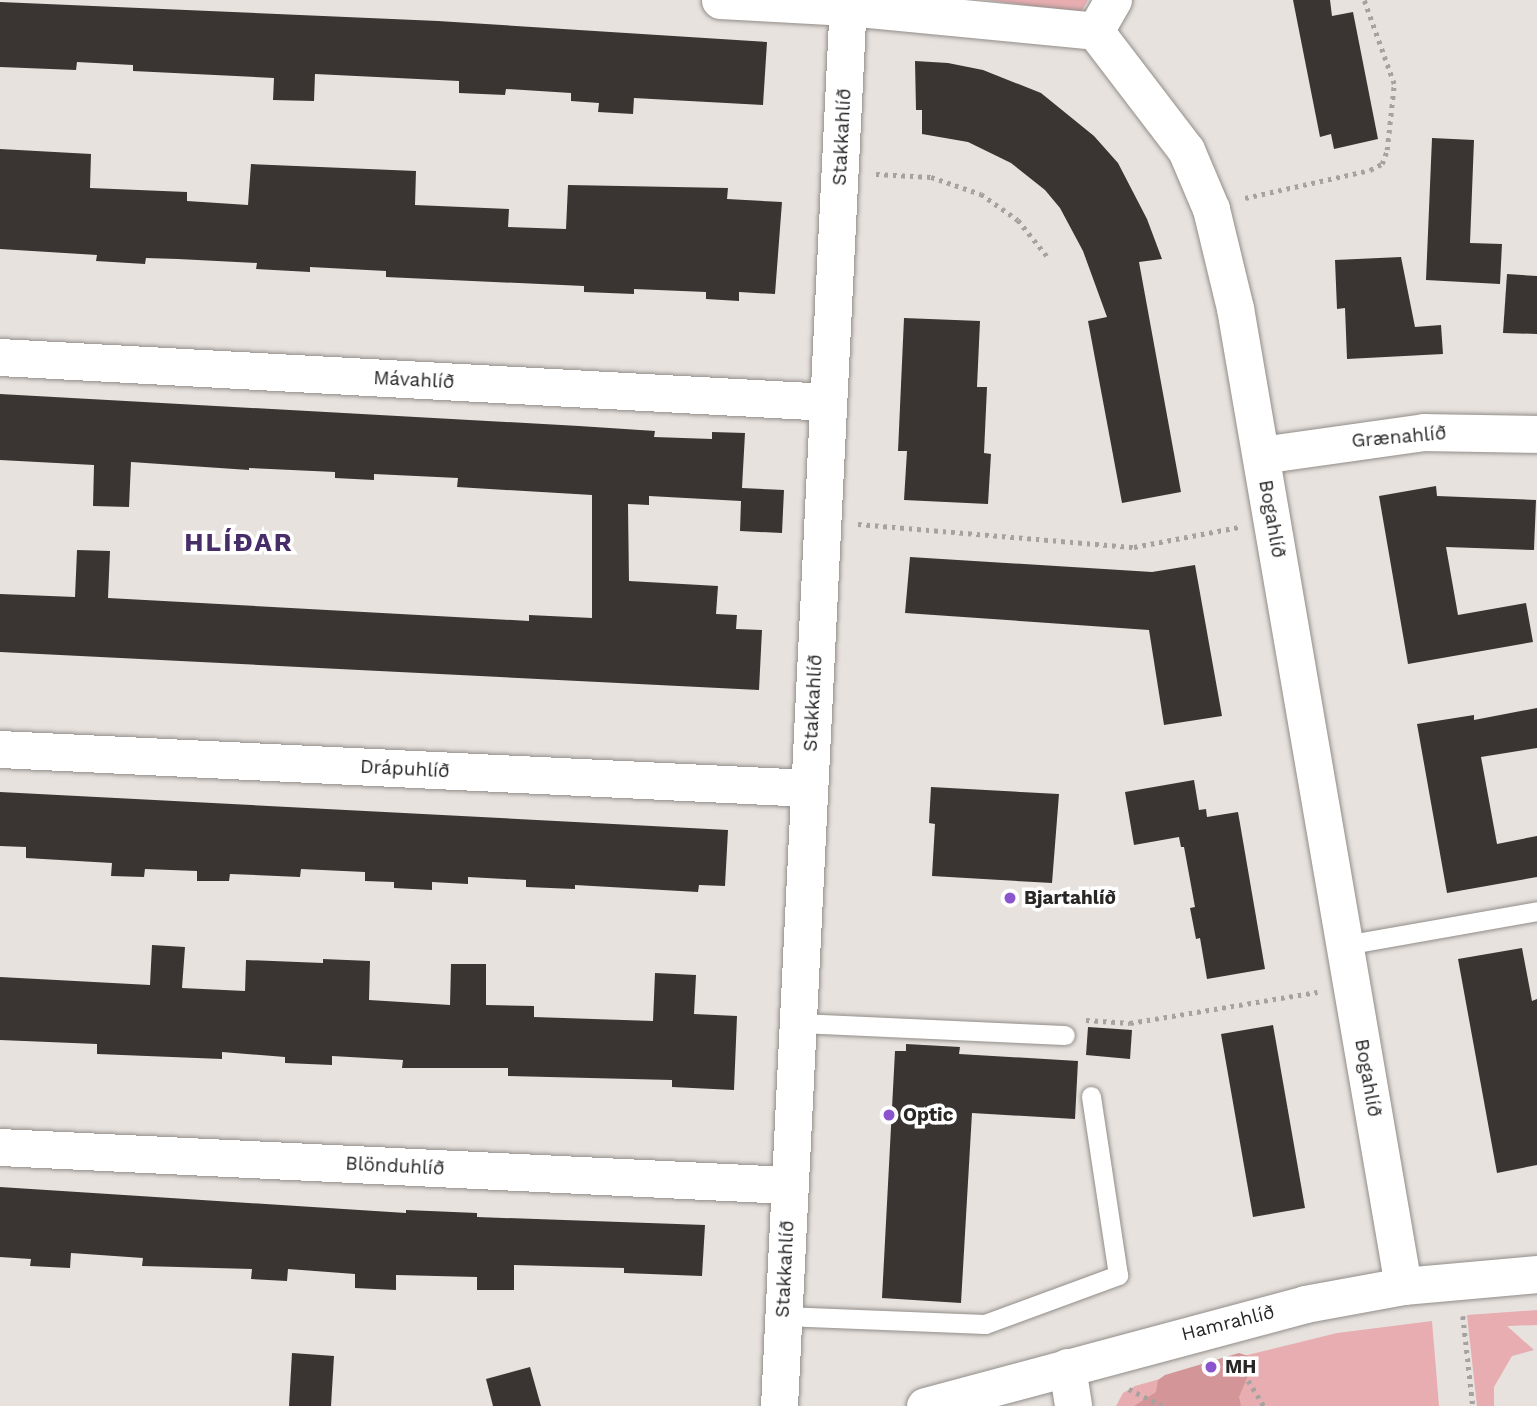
<!DOCTYPE html>
<html>
<head>
<meta charset="utf-8">
<style>
	body { margin:0 }
	#map { position:relative; width:1537px; height:1406px; overflow:hidden; background:#e7e2de; font-family:"Work Sans",sans-serif }
	div>[style] { position:absolute }
	.green>* { inset:0; background:#e8adb0 }
	.forest>* { inset:0; background:#d39598 }
	.building>* { inset:0; background:#3a3533 }
	.path>* { height:4.5px; margin-top:-2.25px; transform-origin:0; background:repeating-linear-gradient(90deg,#a6a29f 0 3.5px,transparent 0 8.5px) }
	.roads { filter:drop-shadow(0 0 2px #928d89) drop-shadow(0 0 2px #928d89) }
	.lane>* { height:19px; margin:-9.5px; padding:0 9.5px; transform-origin:9.5px; border-radius:9.5px; background:#fff }
	.street>* { height:37px; margin:-18.5px; padding:0 18.5px; transform-origin:18.5px; border-radius:18.5px; background:#fff }
	.dots>* { width:19px; height:19px; translate:-50% -50%; box-sizing:border-box; border:4px solid #fff; border-radius:50% }
	span { translate:-50% -50%; white-space:nowrap; text-align:center; line-height:1.15; -webkit-text-stroke:7px #fff; paint-order:stroke }
	.street-label { font-size:19px; color:#292726 }
	.poi-label { font-size:19px; color:#292726; font-weight:700 }
	.left { translate:0 -50%; text-align:left }
	.district-label { font-size:26px; color:#472e69; font-weight:700; letter-spacing:2px }
</style>
</head>
<body>
<div id="map">
	<div class="green">
		<div style="clip-path:polygon(987px 0,1088px 0,1081px 12px)"></div>
		<div style="clip-path:polygon(1537px 1310px,1537px 1325px,1507px 1326px,1534px 1350px,1512px 1356px,1494px 1387px,1494px 1406px,1477px 1406px,1467px 1315px)"></div>
		<div style="clip-path:polygon(1432px 1321px,1439px 1406px,1116px 1406px,1123px 1393px,1135px 1386px,1235px 1358px,1337px 1333px)"></div>
	</div>
	<div class="forest">
		<div style="clip-path:polygon(1239px 1353px,1248px 1356px,1250px 1371px,1239px 1397px,1241px 1406px,1134px 1406px,1156px 1392px,1158px 1380px,1165px 1375px)"></div>
	</div>
	<div class="building">
		<div style="clip-path:polygon(1293px 0,1330px 0,1332px 16px,1353px 12px,1378px 139px,1334px 149px,1331px 134px,1320px 137px)"></div>
		<div style="clip-path:polygon(0 2px,438px 21px,767px 42px,763px 105px,634px 98px,633px 114px,598px 112px,599px 103px,571px 101px,571px 93px,506px 89px,505px 95px,459px 93px,459px 81px,315px 74px,314px 101px,273px 100px,274px 78px,133px 71px,133px 65px,77px 62px,76px 70px,0 67px)"></div>
		<div style="clip-path:polygon(915px 61px,948px 63px,983px 70px,1041px 93px,1094px 136px,1118px 163px,1147px 219px,1162px 259px,1139px 262px,1181px 492px,1122px 503px,1088px 321px,1107px 317px,1083px 251px,1060px 208px,1045px 190px,1011px 163px,968px 142px,922px 134px,922px 110px,916px 110px)"></div>
		<div style="clip-path:polygon(1432px 138px,1474px 140px,1470px 243px,1502px 244px,1500px 284px,1426px 280px)"></div>
		<div style="clip-path:polygon(0 149px,91px 154px,90px 188px,187px 192px,187px 201px,248px 205px,251px 164px,416px 171px,415px 205px,509px 209px,508px 227px,566px 229px,568px 185px,728px 188px,727px 199px,782px 202px,775px 294px,739px 292px,739px 301px,706px 299px,706px 292px,634px 289px,634px 294px,584px 292px,584px 286px,386px 277px,386px 271px,310px 267px,310px 272px,256px 269px,257px 263px,178px 259px,146px 258px,145px 264px,96px 261px,97px 255px,0 249px)"></div>
		<div style="clip-path:polygon(1401px 257px,1415px 327px,1441px 325px,1443px 354px,1347px 359px,1345px 308px,1337px 309px,1335px 260px)"></div>
		<div style="clip-path:polygon(1507px 274px,1537px 276px,1537px 334px,1503px 333px)"></div>
		<div style="clip-path:polygon(904px 318px,980px 321px,977px 387px,987px 387px,984px 453px,991px 454px,988px 504px,904px 500px,907px 451px,898px 451px)"></div>
		<div style="clip-path:polygon(0 394px,579px 426px,655px 431px,654px 437px,712px 439px,712px 432px,745px 433px,742px 488px,784px 490px,782px 533px,740px 531px,741px 501px,649px 496px,649px 505px,628px 504px,629px 581px,718px 586px,716px 614px,737px 615px,736px 629px,762px 630px,759px 690px,0 652px,0 594px,75px 597px,77px 550px,110px 551px,108px 598px,529px 621px,529px 615px,592px 618px,592px 495px,457px 487px,458px 478px,374px 474px,374px 480px,335px 478px,335px 472px,249px 468px,249px 470px,131px 462px,129px 507px,93px 506px,94px 465px,0 460px)"></div>
		<div style="clip-path:polygon(1436px 486px,1437px 496px,1536px 500px,1534px 550px,1446px 547px,1458px 615px,1526px 603px,1533px 642px,1408px 664px,1379px 496px)"></div>
		<div style="clip-path:polygon(910px 557px,1152px 572px,1195px 565px,1222px 716px,1164px 725px,1149px 630px,905px 613px)"></div>
		<div style="clip-path:polygon(1537px 708px,1537px 748px,1481px 757px,1497px 844px,1537px 836px,1537px 877px,1447px 893px,1417px 724px,1474px 715px,1474px 720px)"></div>
		<div style="clip-path:polygon(1194px 780px,1199px 810px,1206px 809px,1207px 817px,1238px 812px,1265px 969px,1207px 979px,1200px 938px,1196px 939px,1190px 908px,1195px 907px,1184px 847px,1181px 847px,1179px 837px,1134px 845px,1125px 792px)"></div>
		<div style="clip-path:polygon(931px 787px,1059px 794px,1052px 883px,932px 876px,935px 824px,929px 823px)"></div>
		<div style="clip-path:polygon(0 792px,728px 830px,725px 886px,699px 885px,698px 892px,575px 885px,575px 889px,526px 887px,526px 880px,468px 877px,468px 884px,432px 882px,432px 890px,394px 888px,394px 882px,365px 881px,365px 872px,301px 869px,300px 877px,230px 874px,229px 881px,197px 881px,197px 871px,145px 869px,144px 877px,111px 876px,112px 863px,26px 858px,26px 847px,0 846px)"></div>
		<div style="clip-path:polygon(152px 945px,185px 947px,182px 988px,245px 991px,246px 960px,323px 963px,323px 959px,370px 961px,369px 1000px,450px 1005px,451px 964px,486px 964px,486px 1005px,534px 1006px,534px 1017px,653px 1021px,655px 973px,696px 975px,694px 1014px,737px 1016px,734px 1090px,672px 1087px,672px 1080px,508px 1076px,508px 1068px,402px 1068px,403px 1060px,332px 1056px,332px 1065px,285px 1063px,285px 1057px,222px 1052px,222px 1059px,97px 1054px,97px 1044px,0 1040px,0 977px,150px 985px)"></div>
		<div style="clip-path:polygon(1522px 948px,1532px 1001px,1537px 999px,1537px 1165px,1497px 1173px,1458px 959px)"></div>
		<div style="clip-path:polygon(1273px 1025px,1305px 1208px,1253px 1217px,1221px 1034px)"></div>
		<div style="clip-path:polygon(1088px 1027px,1132px 1030px,1130px 1059px,1086px 1055px)"></div>
		<div style="clip-path:polygon(906px 1044px,960px 1047px,959px 1054px,1078px 1061px,1075px 1119px,972px 1113px,961px 1303px,882px 1298px,895px 1051px,906px 1051px)"></div>
		<div style="clip-path:polygon(0 1187px,406px 1213px,406px 1210px,477px 1213px,477px 1217px,705px 1225px,702px 1276px,624px 1273px,624px 1268px,514px 1265px,514px 1290px,477px 1290px,477px 1277px,396px 1275px,396px 1290px,355px 1288px,355px 1274px,288px 1269px,287px 1281px,251px 1279px,252px 1269px,142px 1266px,143px 1258px,71px 1253px,70px 1268px,30px 1266px,31px 1259px,0 1257px)"></div>
		<div style="clip-path:polygon(292px 1353px,334px 1356px,331px 1406px,289px 1406px)"></div>
		<div style="clip-path:polygon(530px 1367px,541px 1406px,493px 1406px,486px 1379px)"></div>
	</div>
	<div class="path">
		<div style="left:876px;top:174px;width:55px;rotate:3.1deg"></div>
		<div style="left:931px;top:177px;width:53px;rotate:18.8deg"></div>
		<div style="left:981px;top:194px;width:45px;rotate:35.1deg"></div>
		<div style="left:1018px;top:220px;width:46px;rotate:51.1deg"></div>
		<div style="left:1245px;top:198px;width:128px;rotate:-12.6deg"></div>
		<div style="left:1370px;top:170px;width:13px;rotate:-27deg"></div>
		<div style="left:1382px;top:164px;width:15px;rotate:-70deg"></div>
		<div style="left:1387px;top:150px;width:66px;rotate:-83.9deg"></div>
		<div style="left:1394px;top:84px;width:89px;rotate:-109.7deg"></div>
		<div style="left:858px;top:524px;width:277px;rotate:4.8deg"></div>
		<div style="left:1134px;top:547px;width:107px;rotate:-10.8deg"></div>
		<div style="left:1086px;top:1020px;width:44px;rotate:3.9deg"></div>
		<div style="left:1130px;top:1023px;width:190px;rotate:-9.4deg"></div>
		<div style="left:1463px;top:1316px;width:91px;rotate:83.7deg"></div>
		<div style="left:1235px;top:1359px;width:55px;rotate:58.3deg"></div>
		<div style="left:1129px;top:1389px;width:37px;rotate:27deg"></div>
	</div>
	<div class="roads">
		<div class="lane">
			<div style="left:1345px;top:945px;width:195px;rotate:-10deg"></div>
			<div style="left:798px;top:1023px;width:267px;rotate:2.6deg"></div>
			<div style="left:783px;top:1316px;width:202px;rotate:2.3deg"></div>
			<div style="left:985px;top:1324px;width:142px;rotate:-20.2deg"></div>
			<div style="left:1118px;top:1275px;width:181px;rotate:-98.6deg"></div>
		</div>
		<div class="street">
			<div style="left:720px;top:0;width:128px;rotate:3.1deg"></div>
			<div style="left:848px;top:7px;width:248px;rotate:5.5deg"></div>
			<div style="left:1095px;top:31px;width:150px;rotate:52.6deg"></div>
			<div style="left:1186px;top:150px;width:64px;rotate:67deg"></div>
			<div style="left:1211px;top:209px;width:102px;rotate:76.4deg"></div>
			<div style="left:1235px;top:308px;width:992px;rotate:80.25deg"></div>
			<div style="left:1095px;top:31px;width:36px;rotate:-60deg"></div>
			<div style="left:0;top:357px;width:829px;rotate:3.11deg"></div>
			<div style="left:1261px;top:455px;width:165px;rotate:-8deg"></div>
			<div style="left:1424px;top:432px;width:113px;rotate:1deg"></div>
			<div style="left:0;top:749px;width:810px;rotate:2.76deg"></div>
			<div style="left:0;top:1147px;width:790px;rotate:2.76deg"></div>
			<div style="left:1067px;top:1367px;width:39px;rotate:81deg"></div>
			<div style="left:779px;top:1406px;width:1408px;rotate:-87.19deg"></div>
			<div style="left:925px;top:1406px;width:393px;rotate:-15deg"></div>
			<div style="left:1305px;top:1304px;width:100px;rotate:-10.4deg"></div>
			<div style="left:1403px;top:1286px;width:135px;rotate:-5.1deg"></div>
		</div>
	</div>
	<div class="dots">
		<div style="left:1010px;top:898px;background:#8b55cd"></div>
		<div style="left:889px;top:1115px;background:#8b55cd"></div>
		<div style="left:1211px;top:1367px;background:#8b55cd"></div>
	</div>
	<div class="street-label">
		<span style="left:842px;top:137px;rotate:-87deg">Stakkahlíð</span>
		<span style="left:414px;top:380px;rotate:3deg">Mávahlíð</span>
		<span style="left:1399px;top:437px;rotate:-5deg">Grænahlíð</span>
		<span style="left:1272px;top:519px;rotate:80deg">Bogahlíð</span>
		<span style="left:813px;top:703px;rotate:-87deg">Stakkahlíð</span>
		<span style="left:405px;top:769px;rotate:3deg">Drápuhlíð</span>
		<span style="left:1368px;top:1078px;rotate:80deg">Bogahlíð</span>
		<span style="left:395px;top:1166px;rotate:3deg">Blönduhlíð</span>
		<span style="left:785px;top:1269px;rotate:-87deg">Stakkahlíð</span>
		<span style="left:1228px;top:1323px;rotate:-14deg">Hamrahlíð</span>
	</div>
	<div class="poi-label">
		<span class="left" style="left:1024px;top:898px">Bjartahlíð</span>
		<span class="left" style="left:903px;top:1115px">Optic</span>
		<span class="left" style="left:1225px;top:1367px">MH</span>
	</div>
	<div class="district-label">
		<span style="left:239px;top:543px">HLÍÐAR</span>
	</div>
</div>
</body>
</html>
